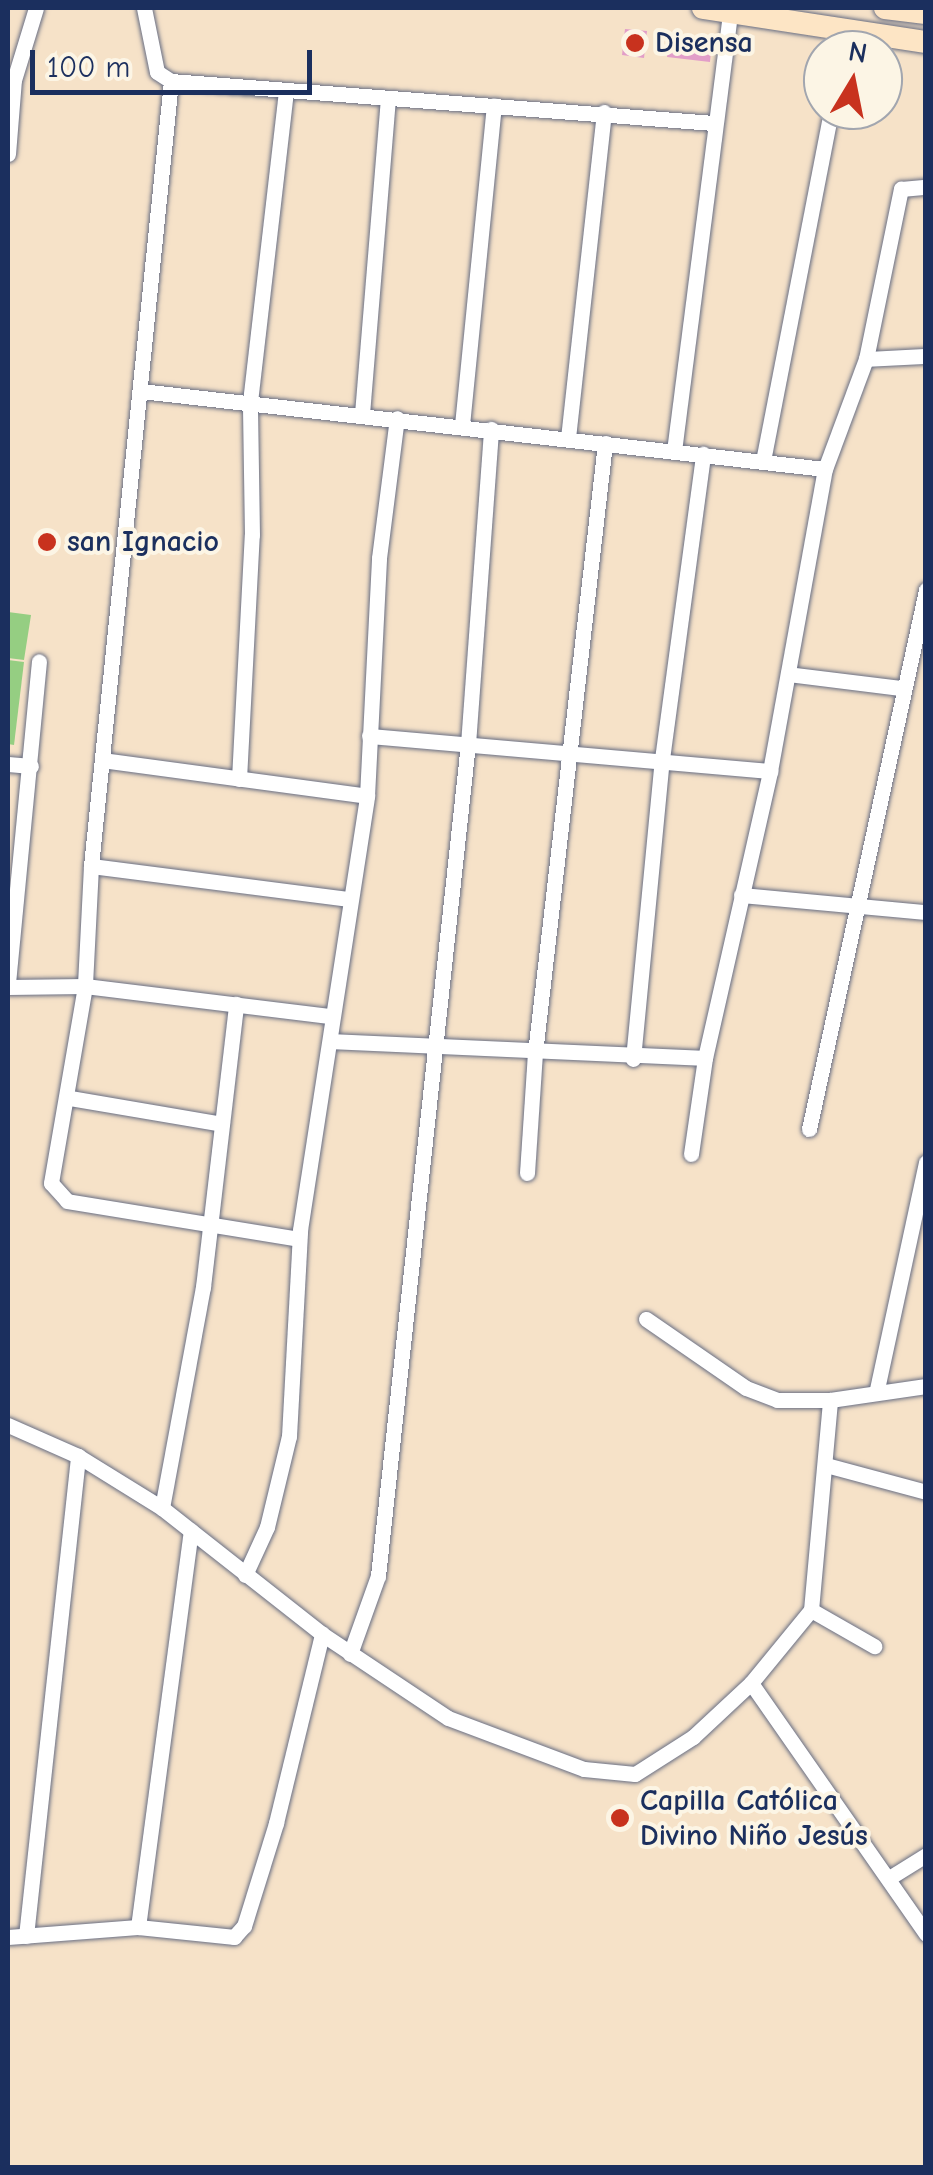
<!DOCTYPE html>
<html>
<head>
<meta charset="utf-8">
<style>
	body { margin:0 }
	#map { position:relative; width:933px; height:2175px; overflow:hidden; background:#f6e2c8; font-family:"Comic Neue",sans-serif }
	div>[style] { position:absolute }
	.green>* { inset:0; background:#95ce82 }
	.building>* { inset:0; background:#e29ec8 }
	.roads { filter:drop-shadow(0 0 2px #686e83) drop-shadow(0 0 2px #686e83) }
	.street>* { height:15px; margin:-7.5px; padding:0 7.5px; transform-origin:7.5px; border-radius:7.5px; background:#fff }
	.secondary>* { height:22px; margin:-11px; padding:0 11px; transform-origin:11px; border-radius:11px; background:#fde5c5 }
	.dots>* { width:28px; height:28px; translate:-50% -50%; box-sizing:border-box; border:5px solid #fcf5e5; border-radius:50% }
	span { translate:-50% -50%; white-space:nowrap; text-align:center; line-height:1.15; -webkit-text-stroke:8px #fcf5e5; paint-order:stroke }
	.poi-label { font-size:30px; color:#1b2f5e; font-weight:700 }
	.left { translate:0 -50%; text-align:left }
	.frame { position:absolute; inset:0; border:10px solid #1b2f5e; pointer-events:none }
	.north { position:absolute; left:803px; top:30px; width:100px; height:100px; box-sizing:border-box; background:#fcf5e5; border:2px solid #a2a6af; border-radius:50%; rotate:10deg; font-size:28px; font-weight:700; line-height:40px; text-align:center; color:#1b2f5e }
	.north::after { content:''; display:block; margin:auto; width:35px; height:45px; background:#c8321e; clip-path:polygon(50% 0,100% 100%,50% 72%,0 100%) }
	.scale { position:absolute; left:30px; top:50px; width:282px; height:45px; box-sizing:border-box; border:5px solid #1b2f5e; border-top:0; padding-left:12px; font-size:30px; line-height:35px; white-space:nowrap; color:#1b2f5e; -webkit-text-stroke:8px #fcf5e5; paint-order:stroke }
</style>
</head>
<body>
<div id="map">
	<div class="green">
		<div style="clip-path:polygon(8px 612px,31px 615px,24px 660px,8px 658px)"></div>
		<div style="clip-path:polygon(8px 660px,24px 662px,14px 745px,8px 744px)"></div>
	</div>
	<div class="building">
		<div style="clip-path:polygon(625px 29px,647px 31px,644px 58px,622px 55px)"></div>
		<div style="clip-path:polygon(669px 35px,712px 39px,710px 62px,667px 57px)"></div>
	</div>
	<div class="roads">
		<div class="street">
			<div style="left:144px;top:8px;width:65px;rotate:78.5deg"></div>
			<div style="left:157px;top:72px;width:17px;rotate:33deg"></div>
			<div style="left:171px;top:81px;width:544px;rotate:4.43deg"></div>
			<div style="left:171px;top:81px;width:789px;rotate:95.82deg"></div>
			<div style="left:91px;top:866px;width:120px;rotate:92.9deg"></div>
			<div style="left:85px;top:986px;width:200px;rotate:99.8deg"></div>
			<div style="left:51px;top:1183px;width:24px;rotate:48deg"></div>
			<div style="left:67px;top:1201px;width:235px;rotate:9.3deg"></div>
			<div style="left:8px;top:154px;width:74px;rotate:-85.4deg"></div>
			<div style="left:14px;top:80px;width:75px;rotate:-73deg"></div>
			<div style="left:866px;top:359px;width:60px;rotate:-2.9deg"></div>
			<div style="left:141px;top:391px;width:688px;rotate:6.51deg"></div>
			<div style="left:362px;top:414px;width:314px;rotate:-85.3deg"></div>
			<div style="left:462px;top:425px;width:321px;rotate:-84.3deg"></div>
			<div style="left:568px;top:438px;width:328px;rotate:-83.7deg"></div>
			<div style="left:674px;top:451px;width:447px;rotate:-82.7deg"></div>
			<div style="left:763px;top:461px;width:358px;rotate:-79deg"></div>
			<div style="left:788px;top:674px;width:114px;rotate:7.1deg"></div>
			<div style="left:369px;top:736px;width:403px;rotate:5deg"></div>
			<div style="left:102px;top:760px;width:267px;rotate:7.7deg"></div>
			<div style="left:8px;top:764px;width:23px;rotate:5deg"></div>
			<div style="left:239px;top:779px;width:244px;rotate:-87deg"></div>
			<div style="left:252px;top:535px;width:133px;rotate:-90.9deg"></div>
			<div style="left:250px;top:402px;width:312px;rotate:-83.4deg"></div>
			<div style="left:91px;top:866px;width:261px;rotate:7.3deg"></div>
			<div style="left:741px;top:895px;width:186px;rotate:5.3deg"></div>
			<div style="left:8px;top:983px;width:323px;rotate:-84.5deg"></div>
			<div style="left:8px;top:987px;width:77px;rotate:-0.7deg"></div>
			<div style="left:85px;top:986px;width:248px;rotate:7deg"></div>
			<div style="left:331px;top:1041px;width:374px;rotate:2.6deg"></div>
			<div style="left:705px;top:1058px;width:294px;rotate:-77.2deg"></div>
			<div style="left:770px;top:771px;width:307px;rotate:-79.7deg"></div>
			<div style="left:825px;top:469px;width:117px;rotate:-69.6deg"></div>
			<div style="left:866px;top:359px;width:174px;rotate:-78.4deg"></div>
			<div style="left:901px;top:189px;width:25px;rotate:-5deg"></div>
			<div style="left:633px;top:1059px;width:301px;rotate:-84.5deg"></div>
			<div style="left:662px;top:759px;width:308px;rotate:-82.3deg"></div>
			<div style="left:70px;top:1098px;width:154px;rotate:9.7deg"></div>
			<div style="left:809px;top:1129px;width:552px;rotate:-77.75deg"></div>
			<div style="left:691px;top:1154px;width:97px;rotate:-81.7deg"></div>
			<div style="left:527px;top:1173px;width:120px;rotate:-86.2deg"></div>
			<div style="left:535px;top:1053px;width:614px;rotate:-83.45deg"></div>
			<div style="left:646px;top:1319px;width:121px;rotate:34.6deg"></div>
			<div style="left:746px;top:1388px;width:33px;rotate:21deg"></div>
			<div style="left:777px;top:1400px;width:53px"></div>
			<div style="left:877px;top:1389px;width:232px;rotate:-77.8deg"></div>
			<div style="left:8px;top:1425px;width:77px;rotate:23.9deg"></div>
			<div style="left:78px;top:1456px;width:99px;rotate:31.8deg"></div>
			<div style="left:162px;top:1508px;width:204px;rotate:38.2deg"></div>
			<div style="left:322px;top:1634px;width:151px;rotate:33.7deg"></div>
			<div style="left:448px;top:1718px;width:145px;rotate:20.6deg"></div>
			<div style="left:584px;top:1769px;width:51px;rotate:5.6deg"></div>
			<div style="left:635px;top:1774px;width:69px;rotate:-32.5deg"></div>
			<div style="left:693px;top:1737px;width:79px;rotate:-43deg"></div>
			<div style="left:751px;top:1683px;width:94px;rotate:-50.6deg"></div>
			<div style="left:811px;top:1610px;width:211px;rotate:-84.8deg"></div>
			<div style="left:830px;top:1400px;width:97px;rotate:-8.3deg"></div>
			<div style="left:826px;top:1465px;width:104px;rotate:15.1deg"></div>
			<div style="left:162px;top:1508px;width:225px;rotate:-79.5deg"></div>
			<div style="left:203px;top:1287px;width:285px;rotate:-83.3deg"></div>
			<div style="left:245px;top:1575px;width:53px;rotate:-65.4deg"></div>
			<div style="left:267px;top:1527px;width:94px;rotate:-76.4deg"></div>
			<div style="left:289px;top:1436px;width:206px;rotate:-86.9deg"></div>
			<div style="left:300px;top:1230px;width:439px;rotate:-81.2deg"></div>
			<div style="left:367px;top:796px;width:238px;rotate:-87.1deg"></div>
			<div style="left:379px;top:558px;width:141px;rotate:-82.7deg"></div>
			<div style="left:811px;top:1610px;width:73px;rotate:29.7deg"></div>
			<div style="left:350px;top:1654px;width:83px;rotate:-70.3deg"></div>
			<div style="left:378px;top:1576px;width:837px;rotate:-83.83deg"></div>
			<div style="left:468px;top:744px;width:316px;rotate:-85.8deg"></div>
			<div style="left:751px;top:1683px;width:306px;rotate:55.1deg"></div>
			<div style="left:889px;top:1878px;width:44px;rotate:-31.9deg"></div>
			<div style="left:138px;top:1927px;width:400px;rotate:-82.4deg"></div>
			<div style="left:26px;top:1936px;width:483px;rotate:-83.8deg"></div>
			<div style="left:8px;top:1937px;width:130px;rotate:-4.4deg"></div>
			<div style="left:138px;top:1927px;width:97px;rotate:5.9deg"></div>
			<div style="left:234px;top:1937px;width:15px;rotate:-48deg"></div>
			<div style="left:244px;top:1926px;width:108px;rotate:-72.7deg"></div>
			<div style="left:276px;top:1823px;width:195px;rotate:-76.3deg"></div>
		</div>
		<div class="secondary">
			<div style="left:703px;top:8px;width:226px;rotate:8.7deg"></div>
			<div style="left:885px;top:8px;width:41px;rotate:7deg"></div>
		</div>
	</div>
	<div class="dots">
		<div style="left:635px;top:43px;background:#c8321e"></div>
		<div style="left:47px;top:542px;background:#c8321e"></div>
		<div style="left:620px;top:1818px;background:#c8321e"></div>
	</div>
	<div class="poi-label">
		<span class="left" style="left:655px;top:43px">Disensa</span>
		<span class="left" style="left:67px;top:542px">san Ignacio</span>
		<span class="left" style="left:640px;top:1818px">Capilla Católica<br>Divino Niño Jesús</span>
	</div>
	<div class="frame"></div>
	<div class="north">N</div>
	<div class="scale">100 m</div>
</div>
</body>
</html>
